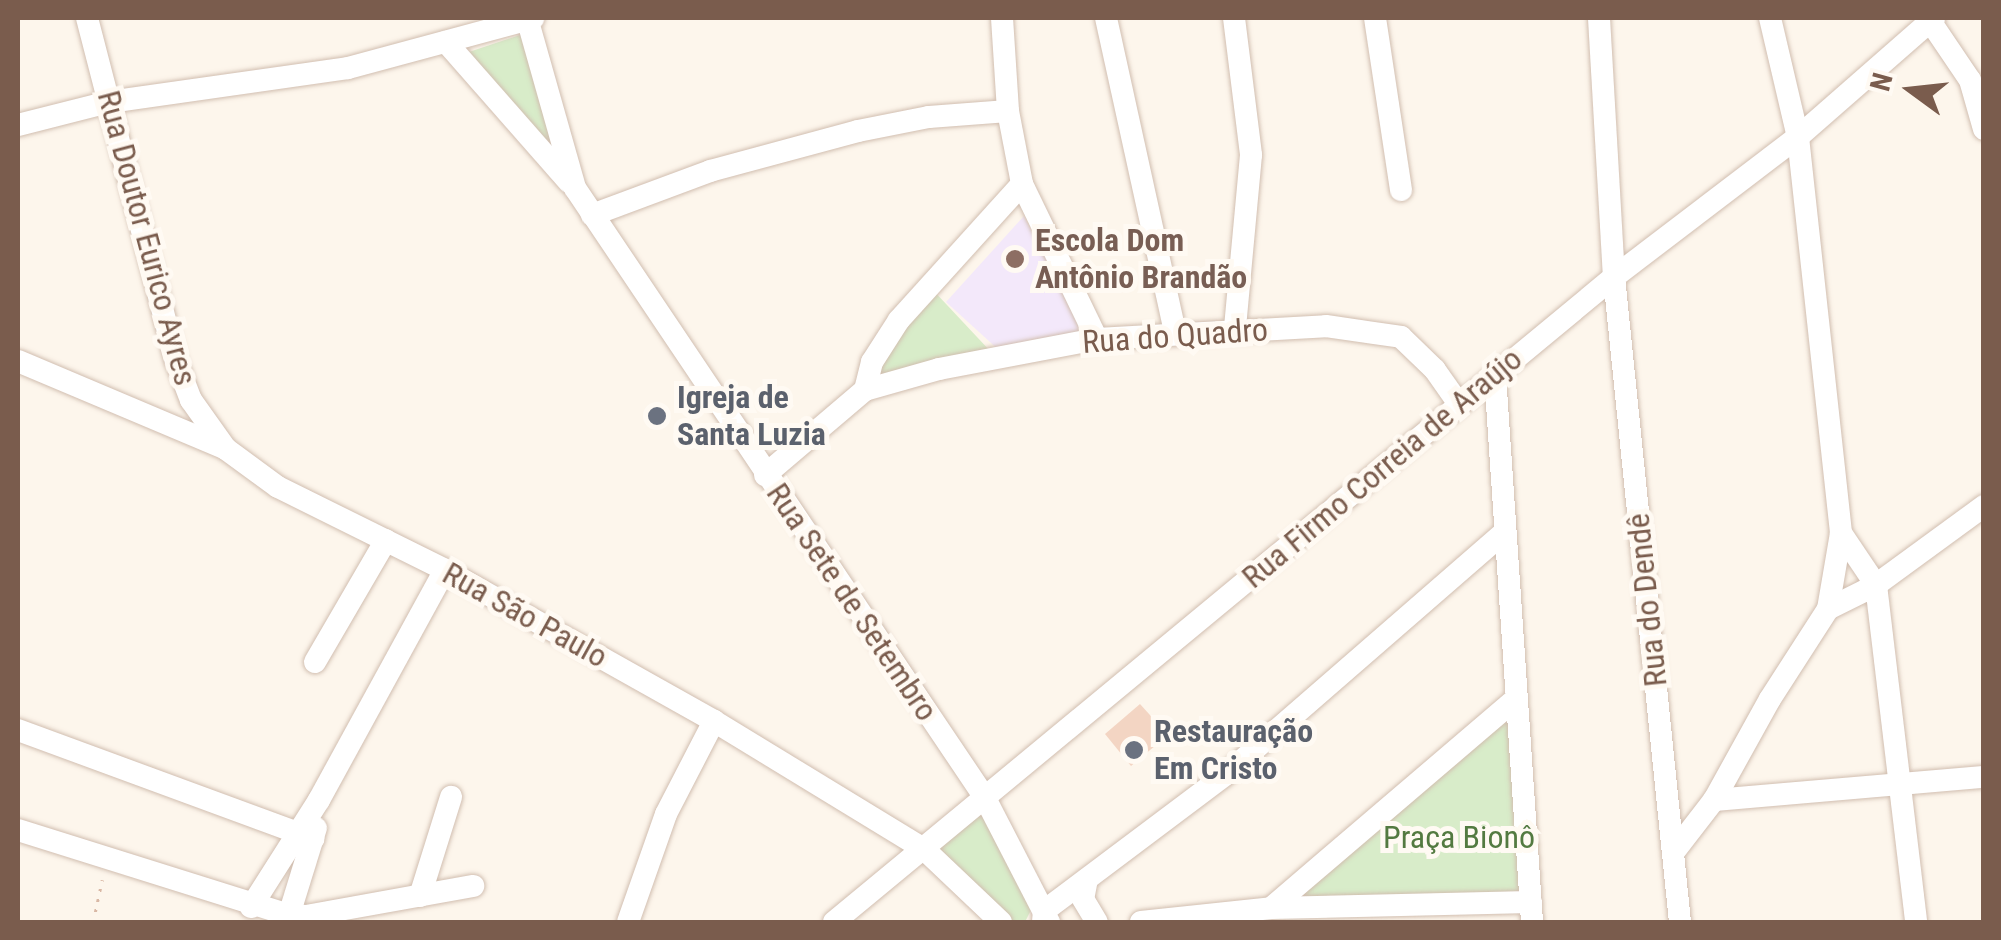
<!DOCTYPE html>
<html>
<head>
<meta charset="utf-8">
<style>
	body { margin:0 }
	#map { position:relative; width:2001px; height:940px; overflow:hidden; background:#fdf6ec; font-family:"Roboto Condensed",sans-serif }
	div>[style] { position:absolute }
	.education>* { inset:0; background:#f3e8fa }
	.green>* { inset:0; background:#d8ecc9 }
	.building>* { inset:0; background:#f3d5c3 }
	.path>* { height:2.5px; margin-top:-1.25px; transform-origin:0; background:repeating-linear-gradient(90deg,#d9b8a5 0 2.5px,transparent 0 10.5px) }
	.roads { filter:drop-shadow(0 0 2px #d1beb0) drop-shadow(0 0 2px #d1beb0) }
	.minor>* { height:22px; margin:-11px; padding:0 11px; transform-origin:11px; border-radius:11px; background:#fff }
	.dots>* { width:28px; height:28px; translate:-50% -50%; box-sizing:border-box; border:5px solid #fffaf3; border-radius:50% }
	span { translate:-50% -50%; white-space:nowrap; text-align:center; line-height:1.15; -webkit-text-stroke:10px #fffaf3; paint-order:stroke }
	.street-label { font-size:32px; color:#7a5c4d }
	.education-label { font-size:32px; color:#785e54; font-weight:700 }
	.left { translate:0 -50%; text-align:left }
	.worship-label { font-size:32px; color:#5b616d; font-weight:700 }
	.park-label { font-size:32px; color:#537a41 }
	.frame { position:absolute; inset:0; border:20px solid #7a5c4d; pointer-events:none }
	.north { position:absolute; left:1861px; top:40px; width:100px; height:100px; -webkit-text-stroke:8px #fffaf3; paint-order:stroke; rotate:285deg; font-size:28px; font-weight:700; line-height:40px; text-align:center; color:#7a5c4d }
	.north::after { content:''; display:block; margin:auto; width:35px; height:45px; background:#7a5c4d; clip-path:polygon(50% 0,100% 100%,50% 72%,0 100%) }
</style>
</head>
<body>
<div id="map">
	<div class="education">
		<div style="clip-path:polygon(1024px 216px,1083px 334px,1001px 352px,946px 302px)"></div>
	</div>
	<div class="green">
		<div style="clip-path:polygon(523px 34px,565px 170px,463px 54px)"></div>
		<div style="clip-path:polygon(932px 289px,992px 353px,871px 385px,873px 369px)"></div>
		<div style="clip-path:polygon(1510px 716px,1523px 891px,1282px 904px)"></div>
		<div style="clip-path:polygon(981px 807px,1032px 908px,1026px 920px,1006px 922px,931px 849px)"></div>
	</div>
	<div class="building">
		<div style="clip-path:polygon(1140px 704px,1168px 735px,1131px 766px,1105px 734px)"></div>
	</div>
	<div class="path">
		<div style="left:93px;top:922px;width:43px;rotate:-77.9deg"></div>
	</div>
	<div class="roads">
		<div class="minor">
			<div style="left:87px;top:18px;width:354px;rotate:75.5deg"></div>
			<div style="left:176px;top:361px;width:42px;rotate:69deg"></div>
			<div style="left:191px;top:400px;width:60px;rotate:54.5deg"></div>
			<div style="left:527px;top:18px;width:177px;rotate:74.2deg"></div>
			<div style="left:575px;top:188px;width:735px;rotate:56.09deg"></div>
			<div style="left:985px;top:798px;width:140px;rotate:62.7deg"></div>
			<div style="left:1002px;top:18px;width:93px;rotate:86.3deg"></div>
			<div style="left:1008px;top:111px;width:74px;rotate:79.1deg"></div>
			<div style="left:1022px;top:184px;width:172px;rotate:64.2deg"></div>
			<div style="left:1106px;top:18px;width:321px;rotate:77.6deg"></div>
			<div style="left:1234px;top:18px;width:138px;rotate:82.9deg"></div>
			<div style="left:1251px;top:155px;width:175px;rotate:95.3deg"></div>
			<div style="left:1375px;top:18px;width:174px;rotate:81.4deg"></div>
			<div style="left:1599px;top:18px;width:259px;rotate:86.7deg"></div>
			<div style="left:1614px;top:277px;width:648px;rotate:84.16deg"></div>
			<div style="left:1770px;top:18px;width:122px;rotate:76.8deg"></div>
			<div style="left:1798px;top:137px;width:398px;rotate:83.8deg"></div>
			<div style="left:1841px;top:533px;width:77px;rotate:99.7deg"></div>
			<div style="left:1930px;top:21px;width:71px;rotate:55.9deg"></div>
			<div style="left:1970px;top:80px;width:51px;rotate:74.1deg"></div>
			<div style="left:446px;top:42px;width:186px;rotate:48.7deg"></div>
			<div style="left:18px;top:125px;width:94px;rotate:-14.2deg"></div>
			<div style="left:109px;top:102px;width:241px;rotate:-8.1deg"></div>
			<div style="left:348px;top:68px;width:192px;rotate:-15.1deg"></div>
			<div style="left:592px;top:215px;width:126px;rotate:-20.4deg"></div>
			<div style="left:710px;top:171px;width:153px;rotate:-15.1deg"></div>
			<div style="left:858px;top:131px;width:72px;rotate:-11.2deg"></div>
			<div style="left:929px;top:117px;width:79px;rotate:-4.3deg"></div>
			<div style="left:18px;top:361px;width:226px;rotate:22.9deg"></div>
			<div style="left:226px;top:449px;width:64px;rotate:36.2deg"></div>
			<div style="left:278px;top:487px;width:186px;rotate:26.4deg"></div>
			<div style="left:445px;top:570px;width:308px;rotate:29.3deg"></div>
			<div style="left:714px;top:721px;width:246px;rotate:31.4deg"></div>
			<div style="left:924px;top:849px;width:106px;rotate:43.5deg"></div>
			<div style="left:1495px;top:375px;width:548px;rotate:86.13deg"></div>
			<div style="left:865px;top:390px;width:77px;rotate:-15.8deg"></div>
			<div style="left:939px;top:369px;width:161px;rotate:-10.8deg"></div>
			<div style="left:1097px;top:339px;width:229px;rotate:-3.2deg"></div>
			<div style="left:1326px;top:326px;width:76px;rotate:8.3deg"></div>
			<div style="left:1401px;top:337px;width:47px;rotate:44.1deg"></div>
			<div style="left:1435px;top:370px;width:42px;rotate:54.8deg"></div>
			<div style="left:765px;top:475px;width:131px;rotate:-40.4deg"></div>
			<div style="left:865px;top:390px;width:29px;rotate:-76deg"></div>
			<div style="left:872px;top:362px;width:50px;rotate:-57.3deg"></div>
			<div style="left:899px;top:320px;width:183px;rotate:-47.9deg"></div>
			<div style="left:1841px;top:533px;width:63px;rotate:56.1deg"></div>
			<div style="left:1876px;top:585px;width:339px;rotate:83.2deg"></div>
			<div style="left:315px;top:662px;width:141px;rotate:-59.8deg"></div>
			<div style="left:18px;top:730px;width:315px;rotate:20.2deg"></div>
			<div style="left:1714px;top:800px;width:115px;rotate:-61deg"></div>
			<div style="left:1770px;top:699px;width:107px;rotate:-57.2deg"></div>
			<div style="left:1828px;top:609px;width:54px;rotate:-26.6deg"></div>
			<div style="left:1876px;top:585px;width:134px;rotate:-36.2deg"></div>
			<div style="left:18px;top:830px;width:284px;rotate:17.4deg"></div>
			<div style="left:289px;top:915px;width:17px;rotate:3deg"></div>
			<div style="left:306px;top:916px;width:170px;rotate:-10.2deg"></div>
			<div style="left:1673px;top:853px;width:67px;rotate:-52.3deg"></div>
			<div style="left:1714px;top:800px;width:271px;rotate:-4.9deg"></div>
			<div style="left:1087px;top:879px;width:20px;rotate:101deg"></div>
			<div style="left:1083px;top:899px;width:27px;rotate:59deg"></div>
			<div style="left:420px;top:896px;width:104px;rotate:-72.6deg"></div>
			<div style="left:251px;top:907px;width:127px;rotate:-57.6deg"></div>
			<div style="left:319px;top:800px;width:262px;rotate:-61.3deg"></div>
			<div style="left:1271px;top:908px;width:322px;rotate:-40.5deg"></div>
			<div style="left:289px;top:915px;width:91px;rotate:-72.8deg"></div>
			<div style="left:628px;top:922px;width:114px;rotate:-70.6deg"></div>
			<div style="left:666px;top:814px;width:105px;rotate:-62.7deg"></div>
			<div style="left:834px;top:922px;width:1012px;rotate:-39.59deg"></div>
			<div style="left:1614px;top:277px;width:231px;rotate:-37.3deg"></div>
			<div style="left:1798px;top:137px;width:181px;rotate:-41.2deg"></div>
			<div style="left:1043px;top:922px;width:11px;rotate:-85deg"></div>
			<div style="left:1044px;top:911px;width:226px;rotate:-36.9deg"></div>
			<div style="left:1225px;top:775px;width:367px;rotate:-41deg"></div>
			<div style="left:1141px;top:922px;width:131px;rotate:-6.1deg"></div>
			<div style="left:1271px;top:908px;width:260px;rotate:-1.3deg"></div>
		</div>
	</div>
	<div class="dots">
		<div style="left:1015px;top:259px;background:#8d6e63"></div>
		<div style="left:657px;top:416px;background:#6b7280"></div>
		<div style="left:1134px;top:750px;background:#6b7280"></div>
	</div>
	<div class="street-label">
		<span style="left:147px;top:238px;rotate:75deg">Rua Doutor Eurico Ayres</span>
		<span style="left:1175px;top:336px;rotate:-4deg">Rua do Quadro</span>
		<span style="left:1382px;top:468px;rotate:-40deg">Rua Firmo Correia de Araújo</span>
		<span style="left:1647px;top:600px;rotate:-96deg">Rua do Dendê</span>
		<span style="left:852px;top:602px;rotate:56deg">Rua Sete de Setembro</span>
		<span style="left:525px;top:615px;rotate:29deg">Rua São Paulo</span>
	</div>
	<div class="education-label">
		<span class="left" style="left:1035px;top:259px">Escola Dom<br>Antônio Brandão</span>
	</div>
	<div class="worship-label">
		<span class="left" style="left:677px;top:416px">Igreja de<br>Santa Luzia</span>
		<span class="left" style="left:1154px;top:750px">Restauração<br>Em Cristo</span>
	</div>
	<div class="park-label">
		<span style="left:1459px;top:837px">Praça Bionô</span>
	</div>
	<div class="frame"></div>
	<div class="north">N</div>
</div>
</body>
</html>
